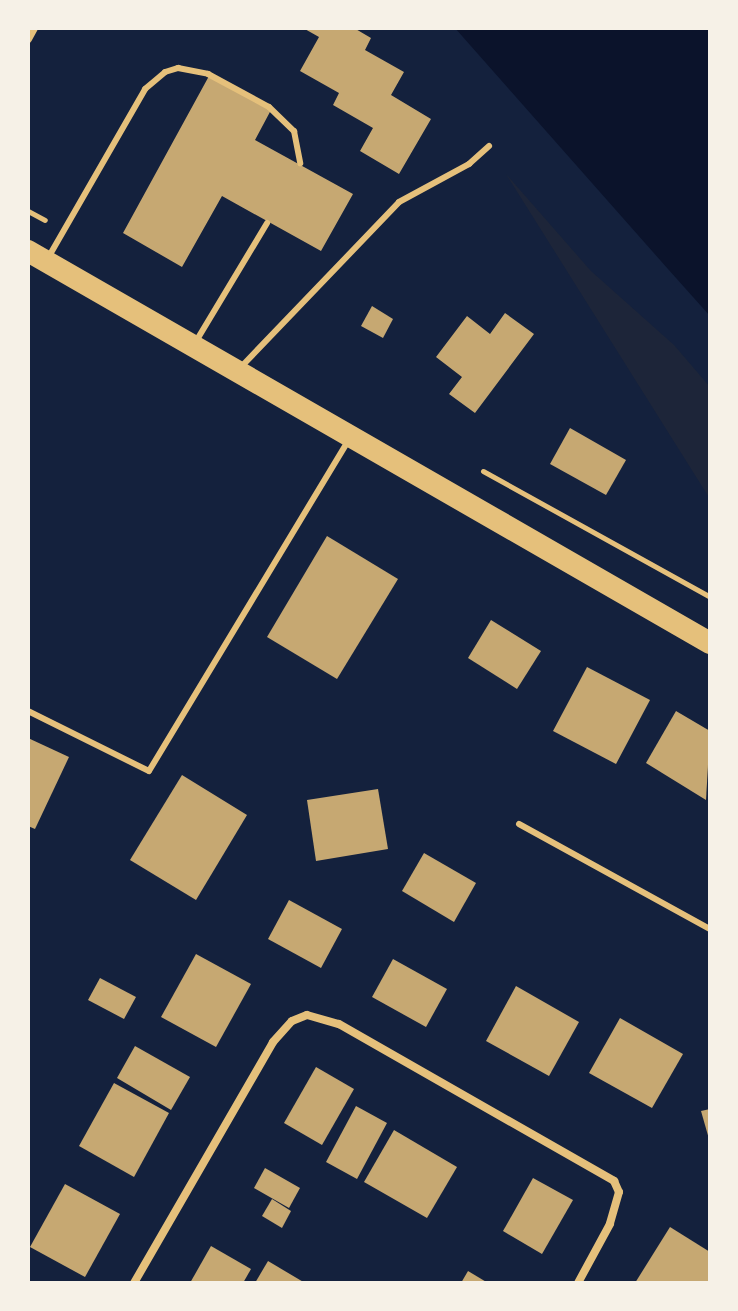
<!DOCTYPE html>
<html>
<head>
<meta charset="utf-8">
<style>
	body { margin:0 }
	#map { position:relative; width:738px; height:1311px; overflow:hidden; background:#14213d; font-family:"Asap Condensed",sans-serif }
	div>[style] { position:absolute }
	.green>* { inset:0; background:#1d2539 }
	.water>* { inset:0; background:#0b132b }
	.building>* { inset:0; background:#c6a872 }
	.path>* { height:5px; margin:-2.5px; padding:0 2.5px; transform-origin:2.5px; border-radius:2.5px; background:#e5c07b }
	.service>* { height:6px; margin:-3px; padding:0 3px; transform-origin:3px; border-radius:3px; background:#e5c07b }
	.minor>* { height:8px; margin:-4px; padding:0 4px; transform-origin:4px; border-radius:4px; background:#e5c07b }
	.trunk>* { height:22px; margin:-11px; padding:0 11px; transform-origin:11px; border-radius:11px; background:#e5c07b }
	span { translate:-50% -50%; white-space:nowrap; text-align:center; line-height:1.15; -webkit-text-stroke:6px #f6f1e7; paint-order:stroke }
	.frame { position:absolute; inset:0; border:30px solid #f6f1e7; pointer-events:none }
</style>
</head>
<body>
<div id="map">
	<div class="green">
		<div style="clip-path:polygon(506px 174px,591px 271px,674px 345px,710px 387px,710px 499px)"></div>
	</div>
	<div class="water">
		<div style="clip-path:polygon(455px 28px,710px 28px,710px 316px,668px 269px)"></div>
	</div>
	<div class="building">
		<div style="clip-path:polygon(303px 28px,354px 28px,371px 38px,365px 50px,404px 72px,391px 95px,431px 119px,399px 174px,360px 151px,373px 128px,333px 105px,339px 93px,300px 71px,319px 37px)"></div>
		<div style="clip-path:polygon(209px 76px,271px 110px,255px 140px,353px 194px,321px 251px,222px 196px,182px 267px,123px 233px)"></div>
		<div style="clip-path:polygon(372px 306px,393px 319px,383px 338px,361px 326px)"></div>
		<div style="clip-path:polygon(505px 313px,534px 334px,475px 413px,449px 394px,462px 377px,436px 357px,467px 316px,490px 334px)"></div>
		<div style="clip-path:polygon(570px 428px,626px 460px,606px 495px,550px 464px)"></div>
		<div style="clip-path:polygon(327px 536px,398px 579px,337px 679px,267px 637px)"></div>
		<div style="clip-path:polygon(491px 620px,541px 651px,517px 689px,468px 658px)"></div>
		<div style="clip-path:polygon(587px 667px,650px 700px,616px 764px,553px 731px)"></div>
		<div style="clip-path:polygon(676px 711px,710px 731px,706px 800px,646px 763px)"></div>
		<div style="clip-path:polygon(28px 738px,69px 757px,35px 829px,28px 826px)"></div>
		<div style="clip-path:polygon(182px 775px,247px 815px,196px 900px,130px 860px)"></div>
		<div style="clip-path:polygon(378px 789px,388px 849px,316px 861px,307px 800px)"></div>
		<div style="clip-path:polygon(424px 853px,476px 883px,454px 922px,402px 891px)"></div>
		<div style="clip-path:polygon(289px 900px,342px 929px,321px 968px,268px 939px)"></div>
		<div style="clip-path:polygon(196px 954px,251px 984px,216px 1047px,161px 1017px)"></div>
		<div style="clip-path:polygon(393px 959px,447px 989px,426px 1027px,372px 997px)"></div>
		<div style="clip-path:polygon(100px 978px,136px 997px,124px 1019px,88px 1000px)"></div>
		<div style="clip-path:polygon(516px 986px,579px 1022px,549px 1076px,486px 1041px)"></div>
		<div style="clip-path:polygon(620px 1018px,683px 1054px,652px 1108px,589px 1073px)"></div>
		<div style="clip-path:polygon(135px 1046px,190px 1077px,171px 1110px,117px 1078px)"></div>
		<div style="clip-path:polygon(316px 1067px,354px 1089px,322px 1145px,284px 1123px)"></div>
		<div style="clip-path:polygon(114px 1083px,169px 1113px,134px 1177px,79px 1146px)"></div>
		<div style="clip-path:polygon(356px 1106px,387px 1123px,357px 1179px,326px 1162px)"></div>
		<div style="clip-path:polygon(710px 1109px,710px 1139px,709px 1139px,701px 1111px)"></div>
		<div style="clip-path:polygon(394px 1130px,457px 1167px,427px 1218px,364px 1182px)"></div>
		<div style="clip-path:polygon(265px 1168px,300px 1188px,289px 1208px,254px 1188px)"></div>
		<div style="clip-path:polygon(533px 1178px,573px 1200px,542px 1254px,503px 1231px)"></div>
		<div style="clip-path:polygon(65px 1184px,120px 1214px,85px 1277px,30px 1247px)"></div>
		<div style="clip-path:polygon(272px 1199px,291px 1211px,282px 1228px,262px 1216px)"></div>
		<div style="clip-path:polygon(670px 1227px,710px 1252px,709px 1283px,635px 1283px)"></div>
		<div style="clip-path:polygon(211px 1246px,251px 1269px,243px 1283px,190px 1283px)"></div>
		<div style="clip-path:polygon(268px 1261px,300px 1280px,305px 1283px,255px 1283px)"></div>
		<div style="clip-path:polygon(468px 1271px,488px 1283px,461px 1283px)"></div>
	</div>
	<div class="path">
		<div style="left:28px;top:211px;width:19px;rotate:28deg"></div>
		<div style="left:483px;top:471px;width:260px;rotate:29deg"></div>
	</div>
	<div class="service">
		<div style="left:48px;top:258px;width:195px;rotate:-60.1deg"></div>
		<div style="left:145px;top:89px;width:26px;rotate:-40deg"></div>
		<div style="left:165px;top:72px;width:14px;rotate:-17deg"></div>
		<div style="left:178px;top:68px;width:31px;rotate:11deg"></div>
		<div style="left:208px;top:74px;width:69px;rotate:28.4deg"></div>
		<div style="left:269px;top:107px;width:35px;rotate:44deg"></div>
		<div style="left:294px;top:131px;width:33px;rotate:79deg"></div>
		<div style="left:195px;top:343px;width:140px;rotate:-59deg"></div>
		<div style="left:241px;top:367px;width:228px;rotate:-46.2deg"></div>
		<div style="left:399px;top:202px;width:80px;rotate:-28.5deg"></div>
		<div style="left:469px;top:164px;width:27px;rotate:-42deg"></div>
		<div style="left:28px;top:711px;width:135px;rotate:26.4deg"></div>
		<div style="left:149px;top:771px;width:385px;rotate:-58.9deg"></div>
		<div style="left:519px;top:824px;width:218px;rotate:28.8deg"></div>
	</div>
	<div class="minor">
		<div style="left:28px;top:39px;width:13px;rotate:-61deg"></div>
		<div style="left:134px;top:1283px;width:278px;rotate:-60deg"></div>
		<div style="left:273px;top:1042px;width:28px;rotate:-48deg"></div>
		<div style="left:292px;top:1021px;width:16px;rotate:-22deg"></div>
		<div style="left:307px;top:1015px;width:33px;rotate:16deg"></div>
		<div style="left:339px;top:1024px;width:317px;rotate:29.7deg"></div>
		<div style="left:614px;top:1181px;width:12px;rotate:66deg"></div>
		<div style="left:619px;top:1192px;width:33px;rotate:106deg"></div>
		<div style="left:610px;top:1224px;width:67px;rotate:118.5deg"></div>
	</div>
	<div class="trunk">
		<div style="left:28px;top:251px;width:787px;rotate:29.89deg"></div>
	</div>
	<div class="frame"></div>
</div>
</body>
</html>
